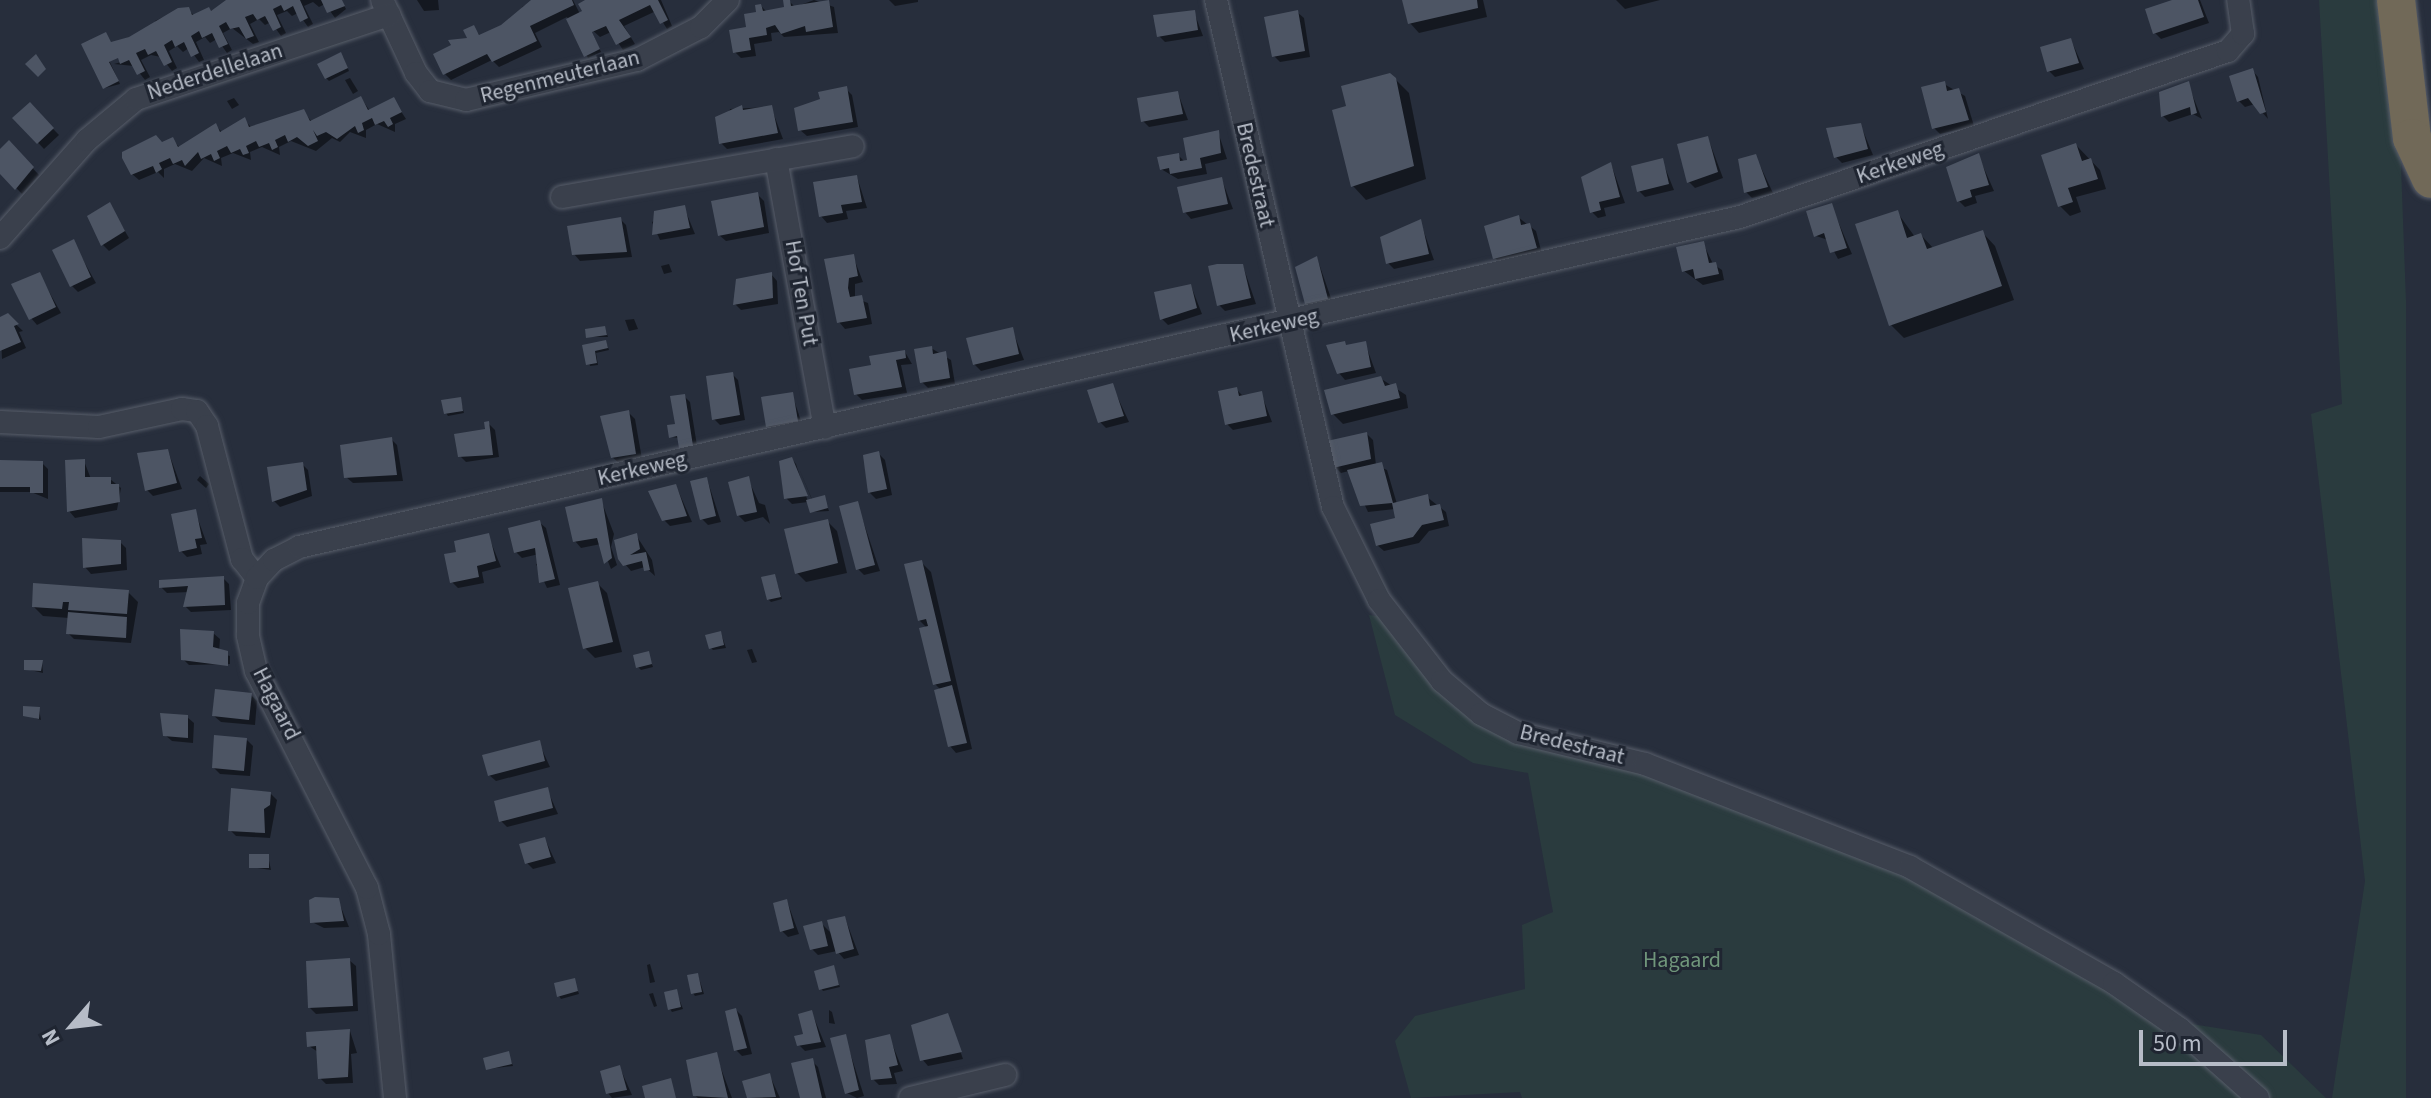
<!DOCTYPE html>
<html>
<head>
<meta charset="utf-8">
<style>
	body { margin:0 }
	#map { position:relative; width:2431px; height:1098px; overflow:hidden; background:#272e3c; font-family:"Source Sans 3",sans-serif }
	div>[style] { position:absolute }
	.green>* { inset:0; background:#2a3b3e }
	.shadow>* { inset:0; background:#0007 }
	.building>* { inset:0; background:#4d5564 }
	.roads { filter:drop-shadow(0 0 2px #585e6a) drop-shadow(0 0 2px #585e6a) }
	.street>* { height:22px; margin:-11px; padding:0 11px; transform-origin:11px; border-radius:11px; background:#3a404c }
	.highway>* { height:38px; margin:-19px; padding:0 19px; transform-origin:19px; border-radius:19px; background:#716958 }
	span { translate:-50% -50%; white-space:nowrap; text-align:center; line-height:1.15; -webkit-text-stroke:6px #1f2531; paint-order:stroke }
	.street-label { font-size:22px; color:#b6bcc7 }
	.park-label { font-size:22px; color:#70967b }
	.north { position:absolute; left:32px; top:986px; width:80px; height:80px; -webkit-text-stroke:6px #1f2531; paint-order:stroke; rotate:242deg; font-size:22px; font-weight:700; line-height:32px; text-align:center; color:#b6bcc7 }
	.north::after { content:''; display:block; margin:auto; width:28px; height:36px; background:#b6bcc7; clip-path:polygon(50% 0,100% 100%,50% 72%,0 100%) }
	.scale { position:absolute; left:2139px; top:1030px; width:148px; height:36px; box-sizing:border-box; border:4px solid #b6bcc7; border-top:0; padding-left:10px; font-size:24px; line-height:28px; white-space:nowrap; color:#b6bcc7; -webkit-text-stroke:6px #1f2531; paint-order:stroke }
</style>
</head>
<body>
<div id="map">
	<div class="green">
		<div style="clip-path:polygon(2319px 0,2384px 0,2400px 139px,2406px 301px,2406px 1098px,2332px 1098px,2365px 881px,2311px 414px,2342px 404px)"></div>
		<div style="clip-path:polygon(1369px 615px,1384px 617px,1477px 722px,1642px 768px,1909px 877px,2111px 989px,2172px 1031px,2247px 1098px,1522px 1098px,1520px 1092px,1411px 1098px,1395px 1041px,1415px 1016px,1525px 989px,1522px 925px,1553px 912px,1528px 773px,1473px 763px,1395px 715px)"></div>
		<div style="clip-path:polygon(2179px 1022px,2261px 1035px,2326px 1098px,2269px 1098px)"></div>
	</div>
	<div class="shadow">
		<div style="clip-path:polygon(229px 0,341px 0,346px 9px,335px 18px,325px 4px,319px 7px,313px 2px,304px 6px,313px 24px,308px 27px,298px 13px,292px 16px,287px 11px,277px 15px,286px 33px,281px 36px,271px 22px,265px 25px,259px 19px,250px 24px,259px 42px,253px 44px,232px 28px,223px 33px,232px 50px,227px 53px,217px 39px,210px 43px,205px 37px,196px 42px,204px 60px,199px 62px,189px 48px,183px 52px,177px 46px,169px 51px,177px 68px,172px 71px,161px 57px,151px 55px,141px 60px,150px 77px,145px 80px,134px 66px,114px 64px,139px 57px,108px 58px,120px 84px,105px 88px,84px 45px,106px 35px,112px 44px,158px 26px,155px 21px,178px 10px,188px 10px,195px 16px,230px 5px)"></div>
		<div style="clip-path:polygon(417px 0,438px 0,439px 10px,424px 11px)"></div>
		<div style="clip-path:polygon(535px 0,573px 0,580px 14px,590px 0,661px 0,672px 26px,667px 29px,656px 11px,624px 26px,635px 44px,623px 50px,611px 32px,600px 37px,590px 28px,601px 52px,588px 58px,567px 17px,535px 33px,542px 47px,499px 67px,492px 60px,451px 80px,445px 74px,470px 40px,473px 27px,481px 37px,529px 20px,522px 7px)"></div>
		<div style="clip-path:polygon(814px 0,834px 7px,838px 33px,784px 37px,779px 32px,771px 33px,772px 41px,754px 44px,756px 56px,741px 58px,735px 52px,761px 6px,767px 12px,786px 9px,789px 1px,795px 7px)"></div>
		<div style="clip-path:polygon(889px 0,918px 0,918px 2px,895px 6px)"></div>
		<div style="clip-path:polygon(1405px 0,1483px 0,1487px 17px,1419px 33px,1410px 23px)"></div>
		<div style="clip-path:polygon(1616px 0,1660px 0,1625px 9px)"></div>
		<div style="clip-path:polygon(2178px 0,2200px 0,2209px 23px,2161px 39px,2155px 33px)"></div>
		<div style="clip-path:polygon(1194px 12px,1203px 36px,1165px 42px,1159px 36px)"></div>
		<div style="clip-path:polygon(1297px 12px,1304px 18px,1310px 57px,1280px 62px,1274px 56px)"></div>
		<div style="clip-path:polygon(2071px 40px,2084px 69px,2055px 77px,2049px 71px)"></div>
		<div style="clip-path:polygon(343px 57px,349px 71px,329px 81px,326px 78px)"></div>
		<div style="clip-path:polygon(2252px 70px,2258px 77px,2268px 119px,2255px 104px,2245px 107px,2239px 101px)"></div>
		<div style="clip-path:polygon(350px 78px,358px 91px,353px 94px,345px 80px)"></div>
		<div style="clip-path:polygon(1395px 79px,1409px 93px,1426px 179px,1366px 200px,1353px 186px,1349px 108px)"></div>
		<div style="clip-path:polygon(1944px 84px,1965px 96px,1974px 126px,1940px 134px,1934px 128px)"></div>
		<div style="clip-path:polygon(2188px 84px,2202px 119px,2193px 114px,2169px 122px,2163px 116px)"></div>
		<div style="clip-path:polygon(846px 89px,852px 95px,858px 127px,807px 136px,800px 130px)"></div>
		<div style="clip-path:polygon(1178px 93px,1188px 120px,1149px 127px,1143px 121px)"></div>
		<div style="clip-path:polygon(234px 98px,239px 105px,232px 109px,227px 101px)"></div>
		<div style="clip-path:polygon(361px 98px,370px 111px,393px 99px,406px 119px,395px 124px,395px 132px,377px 124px,366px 130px,366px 138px,350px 132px,340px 142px,332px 138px,316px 151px,291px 141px,279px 147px,280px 155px,262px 147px,250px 152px,251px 160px,233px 153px,221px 158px,222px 166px,204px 158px,192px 171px,175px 164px,164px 169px,164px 178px,158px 172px,139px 180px,132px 174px,173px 140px,180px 148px,216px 126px,223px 133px,244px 120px,252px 128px,304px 112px,312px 122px)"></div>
		<div style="clip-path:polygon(30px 105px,59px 135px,44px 149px,15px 118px)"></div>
		<div style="clip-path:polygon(771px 107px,783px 139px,727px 149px,721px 143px,730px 109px)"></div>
		<div style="clip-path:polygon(1861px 126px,1873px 155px,1842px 163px,1836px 157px)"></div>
		<div style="clip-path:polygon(1218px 132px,1227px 159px,1205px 164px,1207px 174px,1178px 179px,1161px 169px,1178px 155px,1185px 162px)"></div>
		<div style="clip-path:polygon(1708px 138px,1723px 178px,1695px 188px,1689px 182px)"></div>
		<div style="clip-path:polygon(9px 143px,39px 175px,22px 194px,0 171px,0 152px)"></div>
		<div style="clip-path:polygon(2076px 145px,2100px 170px,2106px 189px,2076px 197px,2081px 212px,2070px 216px,2060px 206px)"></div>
		<div style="clip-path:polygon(1978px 155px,1994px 191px,1975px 196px,1977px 203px,1965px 207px,1959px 201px)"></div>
		<div style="clip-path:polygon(1756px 157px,1773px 193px,1752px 198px,1746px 192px)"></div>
		<div style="clip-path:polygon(1662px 160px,1674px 190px,1645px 197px,1639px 191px)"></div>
		<div style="clip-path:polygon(1611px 164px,1625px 203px,1604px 208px,1606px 216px,1598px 218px,1592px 212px)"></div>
		<div style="clip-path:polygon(857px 177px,867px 208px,846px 211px,848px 219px,827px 223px,821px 216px)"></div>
		<div style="clip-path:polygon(1222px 180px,1233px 209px,1191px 219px,1185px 212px)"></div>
		<div style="clip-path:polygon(758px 195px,764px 201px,769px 233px,726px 241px,719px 235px)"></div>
		<div style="clip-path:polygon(109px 204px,129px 238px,109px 251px,103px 245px)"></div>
		<div style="clip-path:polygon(1831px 205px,1852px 254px,1838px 259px,1828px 240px,1816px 236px)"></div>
		<div style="clip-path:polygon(684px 207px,695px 234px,660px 240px,652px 222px)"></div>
		<div style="clip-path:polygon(1897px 212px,1915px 237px,1921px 235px,1934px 249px,1982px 232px,1995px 246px,2014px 300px,1904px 338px,1891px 325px)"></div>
		<div style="clip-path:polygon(1518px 217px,1536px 231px,1542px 254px,1501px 264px,1495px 258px)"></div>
		<div style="clip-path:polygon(620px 219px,626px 225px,632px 257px,580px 261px,574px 254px)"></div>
		<div style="clip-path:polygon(1420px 221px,1434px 260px,1394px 269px,1388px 263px)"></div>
		<div style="clip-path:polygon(73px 242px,96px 283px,78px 292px,72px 286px)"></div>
		<div style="clip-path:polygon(1703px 243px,1713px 264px,1722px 270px,1724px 280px,1703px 285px,1684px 271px)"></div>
		<div style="clip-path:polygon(853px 256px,863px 282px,855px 284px,855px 298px,868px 303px,872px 324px,845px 329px,839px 322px)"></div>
		<div style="clip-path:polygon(1317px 258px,1333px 304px,1313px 310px,1306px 303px)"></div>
		<div style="clip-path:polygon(669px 264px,672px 272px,664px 274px,661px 266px)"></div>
		<div style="clip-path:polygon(1243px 266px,1256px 304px,1225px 311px,1219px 305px)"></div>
		<div style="clip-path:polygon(39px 274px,61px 313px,37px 325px,31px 318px)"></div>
		<div style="clip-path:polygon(771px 274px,777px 281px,778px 304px,741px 310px,735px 304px)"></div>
		<div style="clip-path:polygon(1191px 286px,1202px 314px,1168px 325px,1162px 319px)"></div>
		<div style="clip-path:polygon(7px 316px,23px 331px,19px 332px,26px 348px,2px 359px,0 319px)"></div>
		<div style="clip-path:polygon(634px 319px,638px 329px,629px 331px,625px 320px)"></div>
		<div style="clip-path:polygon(605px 328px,608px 337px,588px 337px)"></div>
		<div style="clip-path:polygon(1012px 329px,1024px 360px,981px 371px,974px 364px)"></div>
		<div style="clip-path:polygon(606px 342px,609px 350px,596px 353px,598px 365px,590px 366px,585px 346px)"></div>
		<div style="clip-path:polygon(1365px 343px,1376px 373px,1345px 380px,1339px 373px)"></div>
		<div style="clip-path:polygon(931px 348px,951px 360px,955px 384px,928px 388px,922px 382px)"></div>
		<div style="clip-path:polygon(905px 352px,912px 364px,901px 365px,907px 393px,862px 400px,856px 394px,873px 366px)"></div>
		<div style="clip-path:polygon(732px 374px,738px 380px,745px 420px,720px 425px,714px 419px)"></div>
		<div style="clip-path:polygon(1380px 378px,1406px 395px,1408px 408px,1343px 424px,1333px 414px)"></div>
		<div style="clip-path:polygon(1112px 385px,1129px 422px,1106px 428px,1100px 422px)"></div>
		<div style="clip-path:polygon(1236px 389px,1242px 395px,1261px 393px,1272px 422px,1233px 430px,1227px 424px)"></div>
		<div style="clip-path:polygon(792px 394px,803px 427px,774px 432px,768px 426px)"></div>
		<div style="clip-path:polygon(684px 396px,690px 402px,698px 452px,687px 454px,680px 438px,671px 437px)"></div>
		<div style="clip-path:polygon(460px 399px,464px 413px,448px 416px,446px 413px)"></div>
		<div style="clip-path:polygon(628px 412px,635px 419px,642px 459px,619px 463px,612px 457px)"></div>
		<div style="clip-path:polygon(489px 424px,495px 430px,499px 457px,466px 462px,460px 456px)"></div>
		<div style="clip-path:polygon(1367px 434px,1373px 440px,1376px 465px,1387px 470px,1397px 504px,1427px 497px,1446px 512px,1449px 526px,1429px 531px,1419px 543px,1384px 551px,1377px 545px,1398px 519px,1395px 509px,1368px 512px,1349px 471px,1341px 473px,1335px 467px)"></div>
		<div style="clip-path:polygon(391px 439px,397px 445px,403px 481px,353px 483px,346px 477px)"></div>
		<div style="clip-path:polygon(168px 451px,182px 489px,153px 496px,147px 490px)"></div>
		<div style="clip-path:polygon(879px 454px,885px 460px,892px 495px,876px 499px,870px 493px)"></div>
		<div style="clip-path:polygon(792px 459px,796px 464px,808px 502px,792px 504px,786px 498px)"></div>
		<div style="clip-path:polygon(84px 461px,91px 479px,110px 479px,121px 488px,117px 510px,75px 518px,69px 511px)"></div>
		<div style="clip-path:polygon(0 462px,42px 463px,48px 469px,48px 499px,31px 492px,0 492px)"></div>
		<div style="clip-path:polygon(302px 464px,308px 470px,312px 496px,280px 507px,274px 501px)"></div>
		<div style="clip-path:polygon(798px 466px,812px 500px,824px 497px,829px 511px,811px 512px,814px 504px)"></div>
		<div style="clip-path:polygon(200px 476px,209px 484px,206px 488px,197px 480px)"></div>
		<div style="clip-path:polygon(707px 479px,721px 522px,708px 525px,702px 519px)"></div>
		<div style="clip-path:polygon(748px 479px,759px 503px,765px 505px,770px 524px,763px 517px,745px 522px,738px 515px)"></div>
		<div style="clip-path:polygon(676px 486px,692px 522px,670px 526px,664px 520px)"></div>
		<div style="clip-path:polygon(601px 500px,614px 534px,611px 547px,617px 565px,611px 569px,601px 544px,581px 548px,575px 541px)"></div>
		<div style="clip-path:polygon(857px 503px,880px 571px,864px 575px,858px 569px)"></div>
		<div style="clip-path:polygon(195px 511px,207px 544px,200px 545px,202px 554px,187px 557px,181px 551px)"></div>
		<div style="clip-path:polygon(827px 521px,837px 531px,847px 573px,806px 582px,797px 573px)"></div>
		<div style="clip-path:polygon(539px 522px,546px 528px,560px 585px,547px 588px,536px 564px,541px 563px,539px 554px,522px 558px,516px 552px)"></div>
		<div style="clip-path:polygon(488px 535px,501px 567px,482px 572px,484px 583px,458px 588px,452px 582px,459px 553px)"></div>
		<div style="clip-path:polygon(636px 535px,652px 560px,655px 576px,645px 567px,631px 571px,625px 564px)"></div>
		<div style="clip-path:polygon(120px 542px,126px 548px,127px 570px,91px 574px,85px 567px)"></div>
		<div style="clip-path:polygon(921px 562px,931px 572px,972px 749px,956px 753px,950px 746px,941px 690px,935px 684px,927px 628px,919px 620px)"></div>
		<div style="clip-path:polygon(775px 576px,782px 599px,771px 602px,768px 599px)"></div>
		<div style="clip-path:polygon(223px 578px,229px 584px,231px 610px,191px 612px,185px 606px,189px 592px,167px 593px,161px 587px)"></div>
		<div style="clip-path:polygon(597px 583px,607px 593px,622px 652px,595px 658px,585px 648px)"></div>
		<div style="clip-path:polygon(35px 586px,128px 592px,138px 602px,131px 643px,74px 639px,68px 633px,69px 618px,43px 616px,34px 607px)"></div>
		<div style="clip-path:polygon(213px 633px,220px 639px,219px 653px,230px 656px,230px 664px,189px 665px,183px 659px)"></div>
		<div style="clip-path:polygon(721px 633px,726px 648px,713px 650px,711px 648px)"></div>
		<div style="clip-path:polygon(752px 649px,757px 662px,752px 663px,747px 650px)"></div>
		<div style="clip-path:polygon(648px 654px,653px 667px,641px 670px,638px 667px)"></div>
		<div style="clip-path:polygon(42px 662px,43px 673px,26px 669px)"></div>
		<div style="clip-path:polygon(251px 695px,257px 701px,255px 725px,221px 722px,214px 716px)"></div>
		<div style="clip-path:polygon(39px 709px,41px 720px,25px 715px)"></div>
		<div style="clip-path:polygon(187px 717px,194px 723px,193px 743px,172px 741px,165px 735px)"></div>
		<div style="clip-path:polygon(247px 740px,253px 746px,250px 776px,220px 774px,214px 768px)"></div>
		<div style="clip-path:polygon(539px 743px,550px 767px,496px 781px,489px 775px)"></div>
		<div style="clip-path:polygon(547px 789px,558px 814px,507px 827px,501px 821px)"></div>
		<div style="clip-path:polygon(271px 794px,277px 800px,270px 838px,236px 836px,230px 830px)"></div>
		<div style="clip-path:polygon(545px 839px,556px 863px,533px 869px,527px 863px)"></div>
		<div style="clip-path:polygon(268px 856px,271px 870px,251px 867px)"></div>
		<div style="clip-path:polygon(338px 900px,349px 927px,324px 928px,312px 922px)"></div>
		<div style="clip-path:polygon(787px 901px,799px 934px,788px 937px,782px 931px)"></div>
		<div style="clip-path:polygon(845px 918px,859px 955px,844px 959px,837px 951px,818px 955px,812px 949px,821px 923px,833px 935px)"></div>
		<div style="clip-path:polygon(349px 960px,356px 966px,358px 1011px,316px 1014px,310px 1008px)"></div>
		<div style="clip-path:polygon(650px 964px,655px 982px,650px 983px,647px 965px)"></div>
		<div style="clip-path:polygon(833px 968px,840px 987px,823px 991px,821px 988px)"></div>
		<div style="clip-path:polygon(698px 975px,704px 994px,695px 996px,693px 993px)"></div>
		<div style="clip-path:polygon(574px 980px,579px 994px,561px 999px,559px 996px)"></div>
		<div style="clip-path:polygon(676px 991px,683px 1009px,672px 1012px,670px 1009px)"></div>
		<div style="clip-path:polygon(653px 993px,657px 1006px,654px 1007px,649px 994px)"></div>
		<div style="clip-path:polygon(736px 1010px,742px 1016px,752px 1054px,742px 1056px,736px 1050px)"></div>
		<div style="clip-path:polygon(829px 1010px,832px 1012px,835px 1024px,829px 1023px)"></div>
		<div style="clip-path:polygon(812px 1013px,826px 1047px,805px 1051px,799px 1045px)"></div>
		<div style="clip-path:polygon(948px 1016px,963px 1059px,928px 1066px,922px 1059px)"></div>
		<div style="clip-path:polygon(350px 1031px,357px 1053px,351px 1054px,353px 1083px,326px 1084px,320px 1078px,318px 1052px,309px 1046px)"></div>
		<div style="clip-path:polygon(889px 1036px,903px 1071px,894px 1073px,897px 1084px,879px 1085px,873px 1079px)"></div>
		<div style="clip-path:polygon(845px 1037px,864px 1096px,857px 1098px,847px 1093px)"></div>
		<div style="clip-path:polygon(508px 1053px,513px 1066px,488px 1069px)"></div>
		<div style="clip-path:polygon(716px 1055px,732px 1098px,698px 1098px,694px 1095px)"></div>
		<div style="clip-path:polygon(812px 1061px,818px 1067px,826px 1098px,802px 1098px)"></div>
		<div style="clip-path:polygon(620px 1068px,632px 1095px,612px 1098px,608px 1093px)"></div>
		<div style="clip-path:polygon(770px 1076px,780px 1098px,749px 1098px,745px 1082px)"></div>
	</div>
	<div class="building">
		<div style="clip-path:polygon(226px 0,300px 0,308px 18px,300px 22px,293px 6px,284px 11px,281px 5px,273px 9px,281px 27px,273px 31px,265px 16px,257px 20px,253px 14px,245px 17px,254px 36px,246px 39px,239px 27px,230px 29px,226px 22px,219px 26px,228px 44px,219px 48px,212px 33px,202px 38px,199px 31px,191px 36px,199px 53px,191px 57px,184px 42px,175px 47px,172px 40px,164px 45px,172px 62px,164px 66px,156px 51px,148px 55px,145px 49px,136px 53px,145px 71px,137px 75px,129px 60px,120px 64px,118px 58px,109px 62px,119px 81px,103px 89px,81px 44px,106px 32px,111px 42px,129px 37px,178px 8px,189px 7px,192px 15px,209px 7px,211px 11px)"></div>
		<div style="clip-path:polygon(321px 0,342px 0,345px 6px,327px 13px)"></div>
		<div style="clip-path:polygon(531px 0,572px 0,574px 5px,530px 26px,537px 41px,492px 62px,487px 54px,443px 75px,433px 54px,451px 45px,448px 40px,467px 38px,463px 30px,474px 25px,479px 35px,501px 25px)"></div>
		<div style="clip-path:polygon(585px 0,658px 0,668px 20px,660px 24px,650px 5px,619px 20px,631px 37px,616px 45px,606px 26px,592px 32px,600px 49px,584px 57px,566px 19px,582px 11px,578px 4px)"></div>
		<div style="clip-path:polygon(783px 0,790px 0,791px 6px,829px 0,833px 27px,806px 32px,805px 26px,781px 34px,775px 25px,766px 28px,767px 35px,749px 38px,751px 50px,733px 53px,729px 30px,746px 27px,744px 14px,756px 12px,755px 5px,761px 4px,763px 11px,784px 7px)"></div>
		<div style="clip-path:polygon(1402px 0,1477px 0,1478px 8px,1408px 24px)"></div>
		<div style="clip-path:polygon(2172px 0,2198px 0,2204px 17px,2153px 34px,2145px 9px)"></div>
		<div style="clip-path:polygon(1195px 10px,1198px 30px,1157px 37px,1153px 15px)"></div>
		<div style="clip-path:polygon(1298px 10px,1305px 51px,1272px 57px,1264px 17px)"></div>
		<div style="clip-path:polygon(2071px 38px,2079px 63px,2047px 72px,2040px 47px)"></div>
		<div style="clip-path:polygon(341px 52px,348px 68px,325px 79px,317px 64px)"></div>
		<div style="clip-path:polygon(36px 54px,46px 69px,38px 77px,25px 64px)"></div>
		<div style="clip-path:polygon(2253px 68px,2266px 112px,2260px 114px,2248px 98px,2237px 102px,2229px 76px)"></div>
		<div style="clip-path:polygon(1390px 73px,1396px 78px,1414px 166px,1351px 187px,1332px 110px,1346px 106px,1341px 86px)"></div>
		<div style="clip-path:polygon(1945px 81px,1947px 91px,1959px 88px,1969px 120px,1932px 129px,1921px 87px)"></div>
		<div style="clip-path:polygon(2189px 81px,2197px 113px,2191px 115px,2190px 107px,2161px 117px,2159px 92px)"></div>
		<div style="clip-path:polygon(847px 86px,853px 122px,798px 131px,794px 108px,820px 99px,818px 92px)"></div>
		<div style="clip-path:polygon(1178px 91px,1183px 114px,1141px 122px,1137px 98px)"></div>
		<div style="clip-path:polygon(361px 96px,368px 110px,394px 97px,402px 112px,390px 118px,393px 124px,388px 127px,384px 121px,375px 125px,372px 118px,362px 123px,364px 130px,358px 133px,355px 126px,337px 139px,326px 132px,317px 136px,313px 130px,318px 141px,308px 146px,297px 137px,288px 142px,285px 135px,275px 140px,278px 147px,272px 150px,269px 143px,259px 147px,256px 141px,246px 146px,249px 153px,243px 155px,240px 149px,231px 153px,227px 146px,217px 151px,220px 158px,214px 161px,211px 154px,201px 159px,198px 152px,185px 166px,182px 160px,173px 164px,170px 158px,159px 163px,162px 169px,156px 173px,153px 166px,131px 175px,122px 158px,122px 152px,156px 135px,162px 142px,173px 137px,178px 147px,216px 123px,220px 132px,245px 117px,249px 127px,304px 109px,310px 121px)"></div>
		<div style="clip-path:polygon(30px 102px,54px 128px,37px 144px,12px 118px)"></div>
		<div style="clip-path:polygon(742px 105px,743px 110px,772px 105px,778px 133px,719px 144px,715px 117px)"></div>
		<div style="clip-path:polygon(1861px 123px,1868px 149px,1834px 158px,1826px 128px)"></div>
		<div style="clip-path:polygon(1219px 130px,1221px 153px,1200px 158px,1202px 168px,1170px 174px,1169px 168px,1160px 170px,1157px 157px,1179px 153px,1180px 161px,1187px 160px,1183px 138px)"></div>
		<div style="clip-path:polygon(1708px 136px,1718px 172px,1687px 183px,1677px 144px)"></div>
		<div style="clip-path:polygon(9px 140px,34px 167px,15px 190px,0 174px,0 149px)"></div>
		<div style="clip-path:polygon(2076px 143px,2082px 161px,2091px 158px,2098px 179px,2068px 188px,2073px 202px,2058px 207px,2041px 155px)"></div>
		<div style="clip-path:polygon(1979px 153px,1989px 185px,1970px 190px,1972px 197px,1957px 202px,1946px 167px)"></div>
		<div style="clip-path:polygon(1756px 154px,1768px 187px,1744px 193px,1738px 159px)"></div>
		<div style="clip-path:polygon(1663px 158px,1669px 184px,1637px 192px,1631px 166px)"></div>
		<div style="clip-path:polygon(1611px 162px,1620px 197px,1599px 202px,1601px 210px,1590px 213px,1581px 177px)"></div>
		<div style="clip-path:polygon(857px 175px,862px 202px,841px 205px,843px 213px,819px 217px,813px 182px)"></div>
		<div style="clip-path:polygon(1222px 177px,1228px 204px,1183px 213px,1177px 187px)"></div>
		<div style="clip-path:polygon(758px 192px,764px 227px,718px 236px,711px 201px)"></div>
		<div style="clip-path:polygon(110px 202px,125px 231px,101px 246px,87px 216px)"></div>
		<div style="clip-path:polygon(1832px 203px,1847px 248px,1830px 253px,1824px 233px,1814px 237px,1806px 211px)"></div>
		<div style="clip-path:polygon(685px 205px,690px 228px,652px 235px,654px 211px)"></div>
		<div style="clip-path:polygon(1898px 210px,1907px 238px,1921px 233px,1927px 249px,1983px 230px,2002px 286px,1889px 326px,1855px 224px)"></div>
		<div style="clip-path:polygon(1519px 215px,1521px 225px,1530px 223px,1537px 248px,1493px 259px,1484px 226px)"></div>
		<div style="clip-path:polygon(621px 217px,627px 252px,572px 255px,567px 226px)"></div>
		<div style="clip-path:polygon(1421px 219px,1429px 254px,1386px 264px,1380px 237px)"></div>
		<div style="clip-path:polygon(74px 239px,91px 277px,70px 287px,52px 250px)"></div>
		<div style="clip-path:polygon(1704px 241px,1709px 263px,1716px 262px,1719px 274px,1695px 279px,1693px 269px,1682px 272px,1676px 247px)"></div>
		<div style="clip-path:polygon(854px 254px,858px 276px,849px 278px,848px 288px,850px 297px,862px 295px,867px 318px,837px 323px,824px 259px)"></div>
		<div style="clip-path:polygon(1317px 256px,1328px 299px,1305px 304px,1295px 267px)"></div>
		<div style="clip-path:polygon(1217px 264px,1243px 264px,1251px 298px,1217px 306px,1208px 266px)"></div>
		<div style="clip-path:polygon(40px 272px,56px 307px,29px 320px,11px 284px)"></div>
		<div style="clip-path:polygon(772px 272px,773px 298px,733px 305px,736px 279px)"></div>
		<div style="clip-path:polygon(1191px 284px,1197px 308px,1160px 320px,1154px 292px)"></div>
		<div style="clip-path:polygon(8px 313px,19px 324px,14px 326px,21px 342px,0 351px,0 317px)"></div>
		<div style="clip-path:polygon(605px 326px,607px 335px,586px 338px,585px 329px)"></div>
		<div style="clip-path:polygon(1013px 327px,1019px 354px,973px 365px,966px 338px)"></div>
		<div style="clip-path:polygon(606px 340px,608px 348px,595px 351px,597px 363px,586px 365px,582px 345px)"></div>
		<div style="clip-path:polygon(1345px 341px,1346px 345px,1366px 341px,1371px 367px,1337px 374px,1326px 345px)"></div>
		<div style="clip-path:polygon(932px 346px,933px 354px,946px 351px,950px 378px,920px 383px,914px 349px)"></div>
		<div style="clip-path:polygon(905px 350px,906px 358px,896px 360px,902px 387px,854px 395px,849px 369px,871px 365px,869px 356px)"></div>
		<div style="clip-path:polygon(733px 372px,740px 415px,712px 420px,706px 376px)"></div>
		<div style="clip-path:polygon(1381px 376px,1385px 386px,1396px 383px,1400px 398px,1331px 415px,1324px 390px)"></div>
		<div style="clip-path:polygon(1113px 383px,1124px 416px,1098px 423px,1087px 390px)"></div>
		<div style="clip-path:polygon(1237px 387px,1239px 396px,1262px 391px,1267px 416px,1225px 425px,1218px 391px)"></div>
		<div style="clip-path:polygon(793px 392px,798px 421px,766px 427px,761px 397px)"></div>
		<div style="clip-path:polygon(685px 394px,693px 446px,679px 448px,677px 436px,669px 438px,667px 425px,675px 424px,670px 396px)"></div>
		<div style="clip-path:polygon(461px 397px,463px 411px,444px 414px,441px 400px)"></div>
		<div style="clip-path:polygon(629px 410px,636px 454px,611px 458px,600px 416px)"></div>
		<div style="clip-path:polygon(489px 421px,493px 455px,458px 457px,454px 434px,485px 429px,484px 422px)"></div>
		<div style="clip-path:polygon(1367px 432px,1371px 459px,1333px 468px,1327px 441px)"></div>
		<div style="clip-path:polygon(392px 437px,397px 475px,344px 478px,340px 445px)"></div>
		<div style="clip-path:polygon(168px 449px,177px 483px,145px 491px,137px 453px)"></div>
		<div style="clip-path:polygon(879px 451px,887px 489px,868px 493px,863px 455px)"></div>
		<div style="clip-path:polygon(792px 457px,808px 496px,784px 499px,779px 461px)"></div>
		<div style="clip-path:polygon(85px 459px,85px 477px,111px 477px,111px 484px,119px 484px,120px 502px,67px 512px,65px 460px)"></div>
		<div style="clip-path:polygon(0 460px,43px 461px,43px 493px,30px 493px,30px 487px,0 487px)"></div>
		<div style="clip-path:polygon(303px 462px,307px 490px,272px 502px,267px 467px)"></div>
		<div style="clip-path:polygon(1382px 462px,1393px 503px,1428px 494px,1430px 506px,1440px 504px,1444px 520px,1422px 525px,1413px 537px,1376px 546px,1370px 524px,1395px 518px,1392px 503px,1360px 506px,1347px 470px)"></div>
		<div style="clip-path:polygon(749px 476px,757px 512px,737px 516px,728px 482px)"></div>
		<div style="clip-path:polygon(707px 477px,716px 516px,700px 520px,690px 481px)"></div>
		<div style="clip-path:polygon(676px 484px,687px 516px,662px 521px,648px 491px)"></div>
		<div style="clip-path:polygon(825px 495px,828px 508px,810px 513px,806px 500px)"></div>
		<div style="clip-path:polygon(602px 498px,612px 558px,604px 564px,597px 538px,573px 542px,565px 507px)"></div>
		<div style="clip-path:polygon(858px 501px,875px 565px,856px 570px,839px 506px)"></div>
		<div style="clip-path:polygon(196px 509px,202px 538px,195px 539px,197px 548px,179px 552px,171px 514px)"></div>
		<div style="clip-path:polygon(828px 519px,838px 563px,795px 574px,784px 529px)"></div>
		<div style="clip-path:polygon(540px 520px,555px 579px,539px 583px,535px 548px,514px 553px,508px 528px)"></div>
		<div style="clip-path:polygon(489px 533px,496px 561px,477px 566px,479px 577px,450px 583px,444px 554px,456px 552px,454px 541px)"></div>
		<div style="clip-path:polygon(637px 533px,640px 549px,630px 555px,646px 552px,650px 570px,644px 571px,642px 561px,623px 566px,618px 559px,614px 540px)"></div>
		<div style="clip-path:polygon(82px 538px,121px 540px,121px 564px,83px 568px)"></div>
		<div style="clip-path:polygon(922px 560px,951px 681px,933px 685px,919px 628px,928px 626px,926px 619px,918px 621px,904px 564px)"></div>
		<div style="clip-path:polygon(775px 574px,781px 597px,767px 600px,761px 577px)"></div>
		<div style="clip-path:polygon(224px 576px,225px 605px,183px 607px,188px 586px,159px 588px,159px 580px)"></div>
		<div style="clip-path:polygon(598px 581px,613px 642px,583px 649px,568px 588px)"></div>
		<div style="clip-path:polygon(33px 583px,129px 590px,127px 614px,68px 610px,69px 602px,63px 602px,62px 609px,32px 607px)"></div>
		<div style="clip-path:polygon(68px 612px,127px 617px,126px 638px,66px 634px)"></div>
		<div style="clip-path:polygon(180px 629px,214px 631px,213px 647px,228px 651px,228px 666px,181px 660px)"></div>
		<div style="clip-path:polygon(721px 631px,724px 645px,709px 649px,705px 635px)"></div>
		<div style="clip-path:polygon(649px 651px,652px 664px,636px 668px,633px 655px)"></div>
		<div style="clip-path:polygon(24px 660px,43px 660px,41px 671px,24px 670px)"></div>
		<div style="clip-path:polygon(952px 685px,967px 743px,948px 747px,934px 690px)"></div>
		<div style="clip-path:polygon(215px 689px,252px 693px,249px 720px,212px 716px)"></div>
		<div style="clip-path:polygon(23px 706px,40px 707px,39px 719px,23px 716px)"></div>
		<div style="clip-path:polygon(160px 713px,188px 715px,188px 738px,163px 736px)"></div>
		<div style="clip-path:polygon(214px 735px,247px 738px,244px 771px,212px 768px)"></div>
		<div style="clip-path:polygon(540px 740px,545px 761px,488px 776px,482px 755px)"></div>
		<div style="clip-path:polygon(548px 787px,553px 808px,499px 822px,494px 801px)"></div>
		<div style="clip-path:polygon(231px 788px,271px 792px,270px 805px,264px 809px,265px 833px,228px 831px)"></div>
		<div style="clip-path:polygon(545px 837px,551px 857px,525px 864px,519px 844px)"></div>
		<div style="clip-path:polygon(249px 854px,269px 854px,269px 868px,249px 868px)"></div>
		<div style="clip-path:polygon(315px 897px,339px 898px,344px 921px,310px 923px,309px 900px)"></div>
		<div style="clip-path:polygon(787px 899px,794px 928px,780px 932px,773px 903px)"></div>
		<div style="clip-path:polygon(845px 916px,854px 949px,836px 954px,827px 920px)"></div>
		<div style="clip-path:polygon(822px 921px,828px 946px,810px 950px,803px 926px)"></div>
		<div style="clip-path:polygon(350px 958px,353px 1006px,308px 1008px,306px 961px)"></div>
		<div style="clip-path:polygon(834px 965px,839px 985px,819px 990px,814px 971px)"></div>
		<div style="clip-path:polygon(698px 973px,702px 992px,691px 994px,687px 975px)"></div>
		<div style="clip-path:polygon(575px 978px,578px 991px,557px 997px,554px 983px)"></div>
		<div style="clip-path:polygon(677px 989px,681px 1007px,668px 1010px,664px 992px)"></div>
		<div style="clip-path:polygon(736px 1008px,747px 1048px,734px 1051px,725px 1011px)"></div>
		<div style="clip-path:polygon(812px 1010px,821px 1042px,797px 1046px,794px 1036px,803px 1034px,798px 1014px)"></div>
		<div style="clip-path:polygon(948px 1013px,962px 1052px,920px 1061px,911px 1025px)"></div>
		<div style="clip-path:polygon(350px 1029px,348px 1077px,318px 1079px,316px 1046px,307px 1047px,306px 1032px)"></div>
		<div style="clip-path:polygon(846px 1034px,859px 1090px,845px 1094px,830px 1038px)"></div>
		<div style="clip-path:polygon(890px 1034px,898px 1065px,889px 1067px,892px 1078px,871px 1080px,865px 1040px)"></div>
		<div style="clip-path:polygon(509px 1051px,512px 1064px,486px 1070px,483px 1058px)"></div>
		<div style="clip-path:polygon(717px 1052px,728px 1098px,693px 1096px,686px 1060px)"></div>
		<div style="clip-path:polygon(813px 1058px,822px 1098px,800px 1098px,791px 1063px)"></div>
		<div style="clip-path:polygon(620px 1065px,627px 1090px,606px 1094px,600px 1071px)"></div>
		<div style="clip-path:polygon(770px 1073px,776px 1097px,747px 1098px,742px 1081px)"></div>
		<div style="clip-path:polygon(671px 1078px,676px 1098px,645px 1098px,642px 1086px)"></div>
	</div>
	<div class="roads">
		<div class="street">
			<div style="left:382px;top:0;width:81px;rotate:65deg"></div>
			<div style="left:416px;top:73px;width:23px;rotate:52deg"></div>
			<div style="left:430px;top:91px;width:37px;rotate:14deg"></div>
			<div style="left:466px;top:100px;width:176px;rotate:-13.2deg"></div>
			<div style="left:637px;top:60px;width:72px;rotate:-27.3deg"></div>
			<div style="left:701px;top:27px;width:38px;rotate:-45deg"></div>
			<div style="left:1216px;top:0;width:520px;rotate:77.01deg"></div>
			<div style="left:1333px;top:507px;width:104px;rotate:63.7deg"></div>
			<div style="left:1379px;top:600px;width:103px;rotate:52.1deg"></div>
			<div style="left:1442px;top:681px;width:51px;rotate:40.2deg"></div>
			<div style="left:1481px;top:714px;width:42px;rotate:27.2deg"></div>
			<div style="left:1518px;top:733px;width:131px;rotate:13.7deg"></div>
			<div style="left:1645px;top:764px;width:284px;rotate:21.2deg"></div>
			<div style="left:1910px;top:867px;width:235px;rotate:29.6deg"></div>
			<div style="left:2114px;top:983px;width:80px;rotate:34.9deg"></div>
			<div style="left:2180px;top:1029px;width:104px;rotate:41.5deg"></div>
			<div style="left:776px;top:159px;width:273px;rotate:79.7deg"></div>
			<div style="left:562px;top:197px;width:295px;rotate:-9.9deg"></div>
			<div style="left:0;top:238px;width:131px;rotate:-48.4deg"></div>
			<div style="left:87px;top:140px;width:64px;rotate:-39.9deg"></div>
			<div style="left:136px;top:99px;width:267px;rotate:-18.4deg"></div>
			<div style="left:0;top:422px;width:99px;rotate:2.9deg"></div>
			<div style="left:99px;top:427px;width:85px;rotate:-12.2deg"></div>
			<div style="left:182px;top:409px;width:15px;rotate:8deg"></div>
			<div style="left:197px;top:411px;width:18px;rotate:56deg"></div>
			<div style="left:207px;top:426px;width:138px;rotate:75.3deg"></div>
			<div style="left:242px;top:559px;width:24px;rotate:52deg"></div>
			<div style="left:395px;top:1098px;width:165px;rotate:-95.6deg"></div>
			<div style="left:379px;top:934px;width:48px;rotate:-104.6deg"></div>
			<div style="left:367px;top:888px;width:244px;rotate:-117.1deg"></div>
			<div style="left:256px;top:671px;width:37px;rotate:-103deg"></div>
			<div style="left:248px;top:635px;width:32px;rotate:-90deg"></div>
			<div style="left:248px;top:603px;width:27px;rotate:-70deg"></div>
			<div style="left:257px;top:578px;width:25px;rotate:-47deg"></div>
			<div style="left:274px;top:560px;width:28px;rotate:-27deg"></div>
			<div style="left:299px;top:547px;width:1478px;rotate:-12.9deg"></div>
			<div style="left:1740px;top:217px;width:515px;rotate:-18.79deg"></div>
			<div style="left:2228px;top:51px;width:23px;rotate:-49deg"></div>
			<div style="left:2243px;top:34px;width:34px;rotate:-98deg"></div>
			<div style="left:910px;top:1098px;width:98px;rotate:-13.6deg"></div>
		</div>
		<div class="highway">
			<div style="left:2396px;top:0;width:139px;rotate:83.4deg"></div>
			<div style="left:2412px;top:138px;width:45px;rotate:65.1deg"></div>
		</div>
	</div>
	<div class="street-label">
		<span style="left:215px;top:72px;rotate:-18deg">Nederdellelaan</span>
		<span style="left:560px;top:77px;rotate:-14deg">Regenmeuterlaan</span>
		<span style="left:1900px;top:163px;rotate:-19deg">Kerkeweg</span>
		<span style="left:1255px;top:175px;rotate:77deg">Bredestraat</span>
		<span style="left:801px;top:293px;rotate:80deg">Hof Ten Put</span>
		<span style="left:1274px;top:326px;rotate:-13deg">Kerkeweg</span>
		<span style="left:642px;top:469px;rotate:-13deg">Kerkeweg</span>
		<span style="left:276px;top:704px;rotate:63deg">Hagaard</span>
		<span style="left:1572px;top:745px;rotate:14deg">Bredestraat</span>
	</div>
	<div class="park-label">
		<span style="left:1682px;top:961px">Hagaard</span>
	</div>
	<div class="north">N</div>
	<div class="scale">50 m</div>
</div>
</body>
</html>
